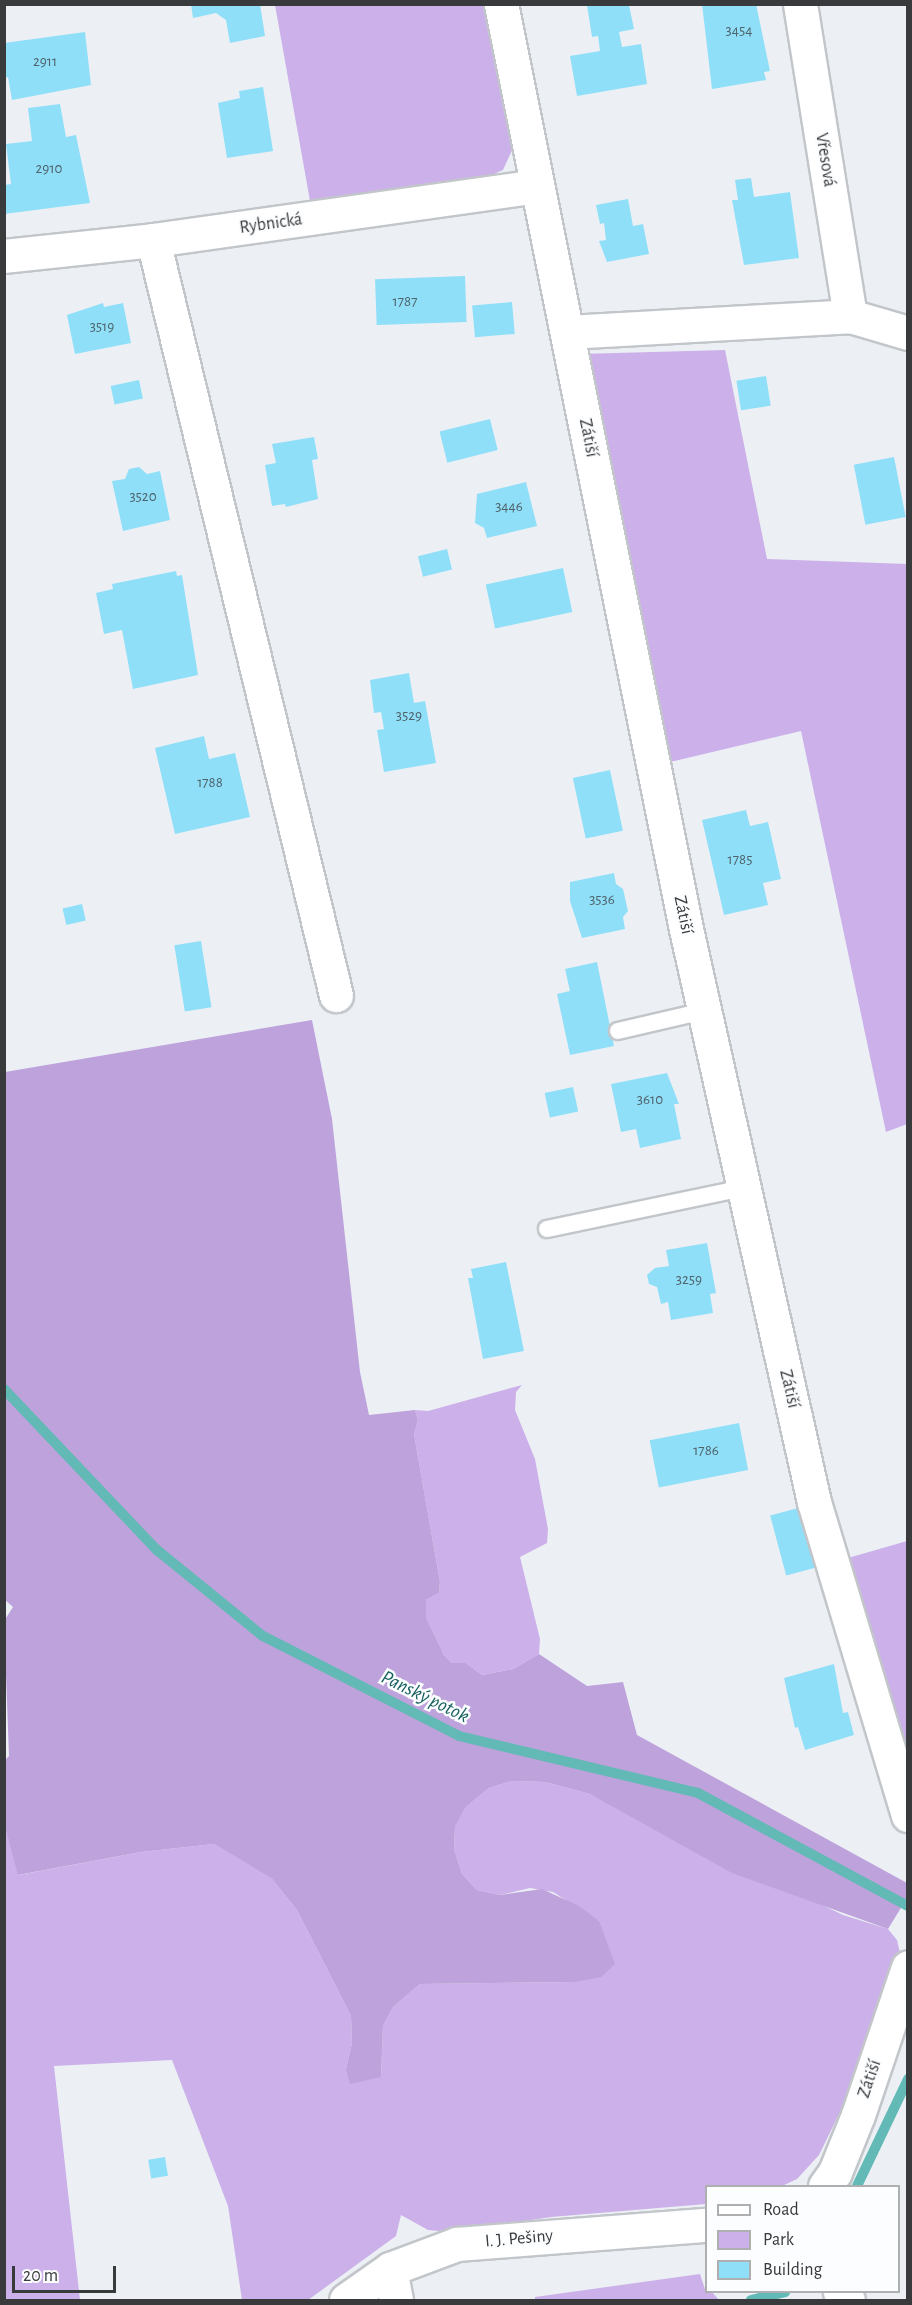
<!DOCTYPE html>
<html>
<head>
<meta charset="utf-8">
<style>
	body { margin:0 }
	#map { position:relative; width:912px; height:2305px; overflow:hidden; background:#ecf0f5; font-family:"Alegreya Sans",sans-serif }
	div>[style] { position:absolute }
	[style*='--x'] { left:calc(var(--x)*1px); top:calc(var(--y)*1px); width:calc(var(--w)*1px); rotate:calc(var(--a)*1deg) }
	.green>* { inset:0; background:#cbb0e9 }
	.forest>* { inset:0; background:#bda2db }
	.stream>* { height:10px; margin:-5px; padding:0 5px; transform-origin:5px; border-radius:5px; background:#62b9b6 }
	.building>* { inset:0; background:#90dff8; transform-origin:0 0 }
	.roads { filter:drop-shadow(2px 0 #c2c6ca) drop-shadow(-2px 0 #c2c6ca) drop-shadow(0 2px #c2c6ca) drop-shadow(0 -2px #c2c6ca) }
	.service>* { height:16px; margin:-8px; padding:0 8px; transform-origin:8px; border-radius:8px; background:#fff }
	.minor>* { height:33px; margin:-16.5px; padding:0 16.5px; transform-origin:16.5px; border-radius:16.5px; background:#fff }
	span { translate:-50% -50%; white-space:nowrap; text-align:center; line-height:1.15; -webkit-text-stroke:5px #fcfdff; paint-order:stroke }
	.number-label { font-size:15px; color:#4e636b }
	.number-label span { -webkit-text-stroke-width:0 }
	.street-label { font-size:18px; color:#383a3c }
	.water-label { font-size:20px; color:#16605e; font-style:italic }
	.frame { position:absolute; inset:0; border:6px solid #383a3c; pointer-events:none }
	.legend { position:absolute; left:705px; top:2185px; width:195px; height:108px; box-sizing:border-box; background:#fcfdff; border:2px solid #aeafb1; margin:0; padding:8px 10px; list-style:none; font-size:18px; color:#383a3c }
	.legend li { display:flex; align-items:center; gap:12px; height:30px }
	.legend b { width:30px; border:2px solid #aeafb1 }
	.scale { position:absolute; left:12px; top:2266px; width:104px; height:27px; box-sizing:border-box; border:3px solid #383a3c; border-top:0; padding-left:8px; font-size:18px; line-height:21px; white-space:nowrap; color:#383a3c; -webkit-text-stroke:4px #fcfdff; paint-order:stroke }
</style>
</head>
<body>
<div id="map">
	<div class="green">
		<div style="clip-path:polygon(275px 5px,489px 5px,514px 146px,503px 170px,466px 186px,312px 212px)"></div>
		<div style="clip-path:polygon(725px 350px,767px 559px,907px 564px,907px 1124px,886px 1132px,801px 731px,666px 763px,580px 354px)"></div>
		<div style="clip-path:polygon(522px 1385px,516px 1392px,515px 1410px,535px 1459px,548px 1529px,547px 1543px,520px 1557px,540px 1639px,539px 1654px,513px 1669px,482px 1675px,466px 1663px,452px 1663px,444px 1655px,426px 1617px,426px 1600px,439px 1593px,440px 1582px,414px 1434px,418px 1421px,415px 1410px,428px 1411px)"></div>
		<div style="clip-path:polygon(907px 1541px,907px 1761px,848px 1558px)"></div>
		<div style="clip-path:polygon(512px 1781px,545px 1782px,590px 1794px,843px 1915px,888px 1929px,897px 1940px,901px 1957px,866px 2059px,819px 2155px,797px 2179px,782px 2186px,706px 2186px,706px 2204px,551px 2217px,450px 2232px,428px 2230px,401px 2215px,396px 2236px,308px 2300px,242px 2300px,228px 2206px,172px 2060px,54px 2066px,80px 2300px,5px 2300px,4px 1823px,19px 1875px,141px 1852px,214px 1844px,272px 1879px,297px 1910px,351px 2016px,352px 2043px,346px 2069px,381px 2077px,383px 2026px,393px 2007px,420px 1984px,575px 1982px,599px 1921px,553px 1892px,530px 1888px,500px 1895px,477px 1890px,462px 1874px,454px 1849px,455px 1827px,466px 1807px,489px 1788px)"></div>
		<div style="clip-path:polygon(700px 2274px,706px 2292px,712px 2292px,719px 2300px,535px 2300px,535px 2297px)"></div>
	</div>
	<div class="forest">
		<div style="clip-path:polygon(312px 1020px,332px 1119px,360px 1372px,369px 1415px,415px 1410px,418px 1421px,414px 1434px,440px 1582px,439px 1593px,426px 1600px,426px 1617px,444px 1655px,452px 1663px,466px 1663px,482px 1675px,513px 1669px,539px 1654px,587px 1686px,623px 1682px,637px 1735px,907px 1883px,907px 1898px,888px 1929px,732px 1873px,590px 1794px,545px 1782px,512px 1781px,489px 1788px,466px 1807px,455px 1827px,454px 1849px,462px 1874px,477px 1890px,500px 1895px,542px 1889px,579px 1906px,599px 1921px,615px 1964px,601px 1977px,575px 1982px,420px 1984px,393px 2007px,383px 2026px,381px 2077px,350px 2084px,346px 2069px,352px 2043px,351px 2016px,297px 1910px,272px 1879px,214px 1844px,141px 1852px,18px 1875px,4px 1823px,5px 1760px,9px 1756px,4px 1621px,13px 1607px,4px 1599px,5px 1072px)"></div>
	</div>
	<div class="stream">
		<div style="--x:4;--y:1389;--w:222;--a:46.5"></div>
		<div style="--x:157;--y:1550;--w:136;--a:39.1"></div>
		<div style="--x:263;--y:1636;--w:220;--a:27"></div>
		<div style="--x:459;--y:1736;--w:246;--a:13.4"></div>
		<div style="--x:698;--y:1793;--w:238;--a:28.3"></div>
		<div style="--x:857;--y:2186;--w:119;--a:-64.5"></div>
		<div style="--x:751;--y:2300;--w:35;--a:-13"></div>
	</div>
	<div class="building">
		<div style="clip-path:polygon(191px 4px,260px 4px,265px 36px,230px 43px,226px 20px,216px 13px,193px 18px)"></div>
		<div style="clip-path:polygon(702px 4px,756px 4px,770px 71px,764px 72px,766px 80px,712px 89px)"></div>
		<div style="clip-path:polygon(587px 5px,629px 5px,634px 29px,619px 32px,622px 47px,641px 44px,647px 84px,577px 96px,570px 56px,600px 51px,598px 36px,592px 37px)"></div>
		<div style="clip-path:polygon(85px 32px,91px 85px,12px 100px,8px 77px,4px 78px,4px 43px)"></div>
		<div style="clip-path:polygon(263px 87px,273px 151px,227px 158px,218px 103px,240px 98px,239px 91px)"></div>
		<div style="clip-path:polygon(60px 104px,66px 137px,76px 135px,90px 203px,4px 214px,4px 185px,11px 184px,6px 144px,32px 141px,28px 108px)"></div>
		<div style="clip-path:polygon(751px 178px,754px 197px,790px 192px,799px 258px,744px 265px,732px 200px,738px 200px,735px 180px)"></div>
		<div style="clip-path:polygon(628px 199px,633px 226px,643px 224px,649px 254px,607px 262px,599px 241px,606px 240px,604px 223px,600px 224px,596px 205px)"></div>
		<div style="left:465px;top:276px;width:46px;height:90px;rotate:88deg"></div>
		<div style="left:512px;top:302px;width:32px;height:40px;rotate:85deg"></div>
		<div style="clip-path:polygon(103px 303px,104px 307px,123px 303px,131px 343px,75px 354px,67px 315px)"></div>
		<div style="left:766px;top:376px;width:30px;height:30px;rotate:81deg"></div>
		<div style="left:139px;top:380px;width:19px;height:29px;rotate:78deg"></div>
		<div style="left:490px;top:419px;width:32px;height:52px;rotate:76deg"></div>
		<div style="clip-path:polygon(314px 437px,318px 459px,312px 460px,318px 499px,286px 507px,285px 504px,272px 506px,265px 465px,276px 463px,272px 444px)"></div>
		<div style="left:894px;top:457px;width:61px;height:41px;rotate:79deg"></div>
		<div style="clip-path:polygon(139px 467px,147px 474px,160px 471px,170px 520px,123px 531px,112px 481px,125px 479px,129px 469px)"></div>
		<div style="clip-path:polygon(526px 482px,537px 526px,487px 538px,484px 528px,475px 523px,477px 494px)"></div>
		<div style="left:447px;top:549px;width:21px;height:30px;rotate:76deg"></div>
		<div style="left:563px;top:568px;width:45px;height:79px;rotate:78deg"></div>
		<div style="clip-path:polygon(176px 571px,177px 576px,182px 575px,198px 675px,133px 689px,122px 630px,104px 634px,96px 593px,113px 589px,112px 584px)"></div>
		<div style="clip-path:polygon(409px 673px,414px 703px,425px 701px,436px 763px,384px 772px,377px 730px,384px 729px,381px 712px,374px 713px,370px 680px)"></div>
		<div style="clip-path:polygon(204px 736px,209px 759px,235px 753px,250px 817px,175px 834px,155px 748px)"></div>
		<div style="left:610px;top:770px;width:62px;height:38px;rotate:78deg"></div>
		<div style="clip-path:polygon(746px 810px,750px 826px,768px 822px,781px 879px,763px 883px,768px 905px,724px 915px,702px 820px)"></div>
		<div style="clip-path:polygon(614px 873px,616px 884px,623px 889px,628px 911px,623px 917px,625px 929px,582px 938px,570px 901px,570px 882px)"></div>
		<div style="left:82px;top:904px;width:17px;height:20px;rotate:77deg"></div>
		<div style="left:201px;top:941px;width:67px;height:27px;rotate:81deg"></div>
		<div style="clip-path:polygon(597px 962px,614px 1046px,570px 1055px,557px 994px,570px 991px,565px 969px)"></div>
		<div style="clip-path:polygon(667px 1073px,679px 1104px,674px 1104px,681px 1139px,640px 1148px,636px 1129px,621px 1132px,611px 1084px)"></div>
		<div style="left:573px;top:1087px;width:25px;height:29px;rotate:78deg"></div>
		<div style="clip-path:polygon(707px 1243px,716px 1293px,710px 1294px,713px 1313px,671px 1320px,668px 1302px,661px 1304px,657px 1287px,649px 1284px,647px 1275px,655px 1268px,669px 1266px,666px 1250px)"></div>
		<div style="clip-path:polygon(506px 1262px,524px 1351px,483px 1359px,468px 1278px,473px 1278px,471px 1269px)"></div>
		<div style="left:739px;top:1423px;width:48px;height:91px;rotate:79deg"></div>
		<div style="left:802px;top:1507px;width:62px;height:33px;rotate:75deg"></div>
		<div style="clip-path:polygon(834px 1664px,843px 1713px,848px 1712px,854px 1735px,805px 1750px,798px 1727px,795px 1728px,784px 1678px)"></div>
		<div style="left:165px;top:2157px;width:19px;height:17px;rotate:81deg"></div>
	</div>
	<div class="roads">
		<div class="service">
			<div style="--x:618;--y:1031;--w:88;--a:-13.1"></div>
			<div style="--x:547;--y:1229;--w:201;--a:-11.8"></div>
		</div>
		<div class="minor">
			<div style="--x:501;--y:4;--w:943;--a:78.69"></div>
			<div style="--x:686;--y:929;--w:587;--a:77.41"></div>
			<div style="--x:814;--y:1502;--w:327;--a:73.3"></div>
			<div style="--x:800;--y:4;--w:316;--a:80.9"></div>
			<div style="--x:153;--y:240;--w:777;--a:76.38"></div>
			<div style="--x:4;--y:256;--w:150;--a:-6.1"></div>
			<div style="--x:153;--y:240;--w:387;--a:-8"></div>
			<div style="--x:567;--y:332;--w:283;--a:-3.2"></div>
			<div style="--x:850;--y:316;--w:60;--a:16.3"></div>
			<div style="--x:825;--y:2186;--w:17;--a:-54"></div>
			<div style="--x:835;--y:2172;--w:61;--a:-68"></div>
			<div style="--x:858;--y:2115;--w:156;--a:-71.3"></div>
			<div style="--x:390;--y:2269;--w:32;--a:79"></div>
			<div style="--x:840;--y:2292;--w:11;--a:45"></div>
			<div style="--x:346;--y:2300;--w:54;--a:-35.2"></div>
			<div style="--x:390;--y:2269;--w:72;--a:-20.5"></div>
			<div style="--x:457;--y:2244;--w:250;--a:-4.4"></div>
		</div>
	</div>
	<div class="number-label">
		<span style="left:739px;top:31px">3454</span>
		<span style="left:45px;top:62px">2911</span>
		<span style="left:49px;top:169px">2910</span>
		<span style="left:405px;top:302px">1787</span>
		<span style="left:102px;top:327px">3519</span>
		<span style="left:143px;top:497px">3520</span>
		<span style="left:509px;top:507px">3446</span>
		<span style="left:409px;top:716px">3529</span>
		<span style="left:210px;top:783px">1788</span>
		<span style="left:740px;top:860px">1785</span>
		<span style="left:602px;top:900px">3536</span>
		<span style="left:650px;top:1100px">3610</span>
		<span style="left:689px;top:1280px">3259</span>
		<span style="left:706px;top:1451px">1786</span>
	</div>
	<div class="street-label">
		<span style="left:825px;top:160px;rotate:81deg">Vřesová</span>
		<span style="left:271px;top:224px;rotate:-8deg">Rybnická</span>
		<span style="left:588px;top:438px;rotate:79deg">Zátiší</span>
		<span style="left:683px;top:915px;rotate:78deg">Zátiší</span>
		<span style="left:789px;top:1389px;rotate:77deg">Zátiší</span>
		<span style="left:870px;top:2079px;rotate:-71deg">Zátiší</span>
		<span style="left:519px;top:2239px;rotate:-5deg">I. J. Pešiny</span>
	</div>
	<div class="water-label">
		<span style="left:425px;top:1697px;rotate:26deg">Panský potok</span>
	</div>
	<div class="frame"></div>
	<ul class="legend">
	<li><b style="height:8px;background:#fff"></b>Road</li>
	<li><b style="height:16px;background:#cbb0e9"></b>Park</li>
	<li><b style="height:16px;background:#90dff8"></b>Building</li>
	</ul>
	<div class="scale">20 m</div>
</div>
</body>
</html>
